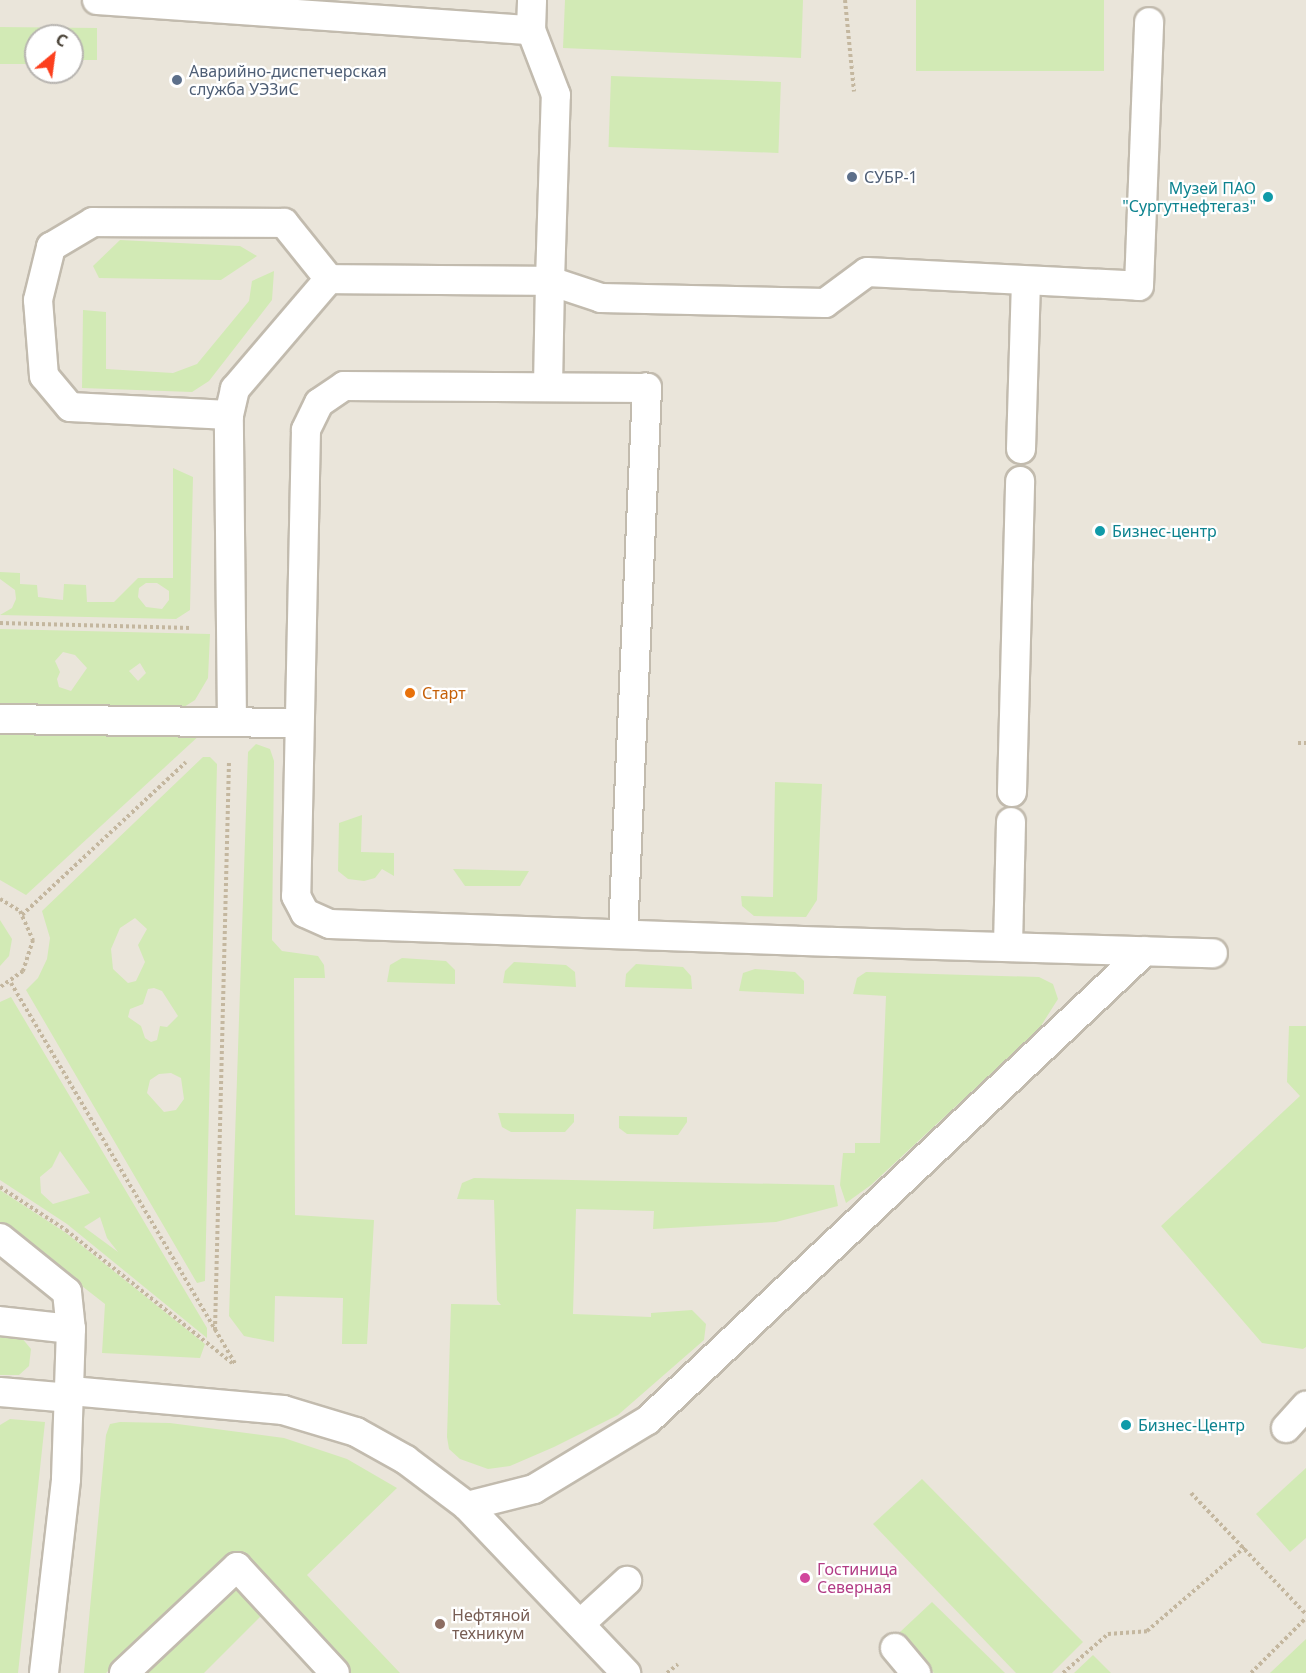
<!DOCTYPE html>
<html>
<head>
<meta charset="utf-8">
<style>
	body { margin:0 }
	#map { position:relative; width:1306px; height:1673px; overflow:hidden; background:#f6f3ec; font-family:"Noto Sans",sans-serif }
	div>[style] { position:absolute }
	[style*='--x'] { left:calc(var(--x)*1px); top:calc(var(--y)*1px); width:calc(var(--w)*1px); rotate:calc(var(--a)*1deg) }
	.residential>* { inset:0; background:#eae5da }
	.green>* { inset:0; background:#d2eab5; transform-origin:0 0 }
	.path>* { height:4px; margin-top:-2px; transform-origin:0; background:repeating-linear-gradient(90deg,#c4b79f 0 3px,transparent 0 6px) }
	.roads { filter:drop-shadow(2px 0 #c2bbae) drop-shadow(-2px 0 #c2bbae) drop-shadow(0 2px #c2bbae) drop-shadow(0 -2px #c2bbae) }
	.lane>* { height:28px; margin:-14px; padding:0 14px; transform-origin:14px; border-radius:14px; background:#fff }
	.dots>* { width:16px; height:16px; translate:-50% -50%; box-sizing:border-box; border:3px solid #fff; border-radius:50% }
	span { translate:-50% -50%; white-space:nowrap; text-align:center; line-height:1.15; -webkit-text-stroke:4.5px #fff; paint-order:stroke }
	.service-label { font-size:16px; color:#4e5e75 }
	.left { translate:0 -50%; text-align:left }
	.culture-label { font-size:16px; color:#0d838f }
	.right { translate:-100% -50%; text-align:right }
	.food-label { font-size:16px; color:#c56008 }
	.hotel-label { font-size:16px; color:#b23c85 }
	.education-label { font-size:16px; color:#785e54 }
	.north { position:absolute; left:24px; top:24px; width:60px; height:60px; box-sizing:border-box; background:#fff; border:2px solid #b7b4b0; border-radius:50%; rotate:29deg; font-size:16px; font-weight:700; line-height:24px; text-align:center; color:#4b4439 }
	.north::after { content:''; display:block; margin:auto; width:21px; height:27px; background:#fc3f1d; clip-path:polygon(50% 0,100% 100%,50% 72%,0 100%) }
</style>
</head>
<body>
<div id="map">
	<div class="residential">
		<div style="clip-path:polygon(evenodd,0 0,1306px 0,1306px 1673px,0 1673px,0 0,36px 36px,72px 36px,72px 72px,36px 72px,36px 36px)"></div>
	</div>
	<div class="green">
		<div style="clip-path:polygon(565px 0,803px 0,801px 58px,563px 48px)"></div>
		<div style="left:916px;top:0;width:188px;height:71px"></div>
		<div style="clip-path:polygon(0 27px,97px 28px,97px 60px,77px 60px,72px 36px,36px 36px,36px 64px,0 64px)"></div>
		<div style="left:611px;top:76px;width:170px;height:71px;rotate:2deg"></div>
		<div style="clip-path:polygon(120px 240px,240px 246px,257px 256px,221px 280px,99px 278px,93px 266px)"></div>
		<div style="clip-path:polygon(274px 271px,272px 300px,209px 381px,192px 392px,82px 388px,83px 310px,106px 312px,106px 369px,173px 373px,197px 364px,249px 301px,252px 281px)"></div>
		<div style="clip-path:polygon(evenodd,173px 468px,193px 477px,190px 610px,176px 619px,0 615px,12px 608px,16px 599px,15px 590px,0 579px,0 572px,20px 573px,20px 584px,37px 585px,38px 597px,63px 600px,64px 584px,86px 585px,87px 602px,114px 602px,138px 578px,173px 578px,173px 468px,146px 583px,157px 583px,169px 591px,169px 600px,162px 609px,146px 607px,138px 597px,139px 588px,146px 583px)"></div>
		<div style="clip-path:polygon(evenodd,0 629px,210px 634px,208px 678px,195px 700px,184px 707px,0 708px,0 629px,63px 652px,75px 655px,87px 668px,71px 691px,59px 687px,57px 679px,60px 672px,55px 661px,63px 652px,0 629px,140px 663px,146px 673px,138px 681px,129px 671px,140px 663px)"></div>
		<div style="clip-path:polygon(0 732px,202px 733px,26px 895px,0 880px)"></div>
		<div style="clip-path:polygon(256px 744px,270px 749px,274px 761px,272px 940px,282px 951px,318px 956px,324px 965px,325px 978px,294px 978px,295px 1215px,374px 1220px,367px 1344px,342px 1344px,343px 1298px,275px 1296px,274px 1342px,244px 1336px,229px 1316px,248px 752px)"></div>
		<div style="clip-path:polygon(evenodd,203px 757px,210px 757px,217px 764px,205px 1281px,197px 1283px,26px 990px,38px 978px,47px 959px,50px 938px,42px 911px,203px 757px,135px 918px,147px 929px,138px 945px,145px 962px,136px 981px,128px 983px,113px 969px,111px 949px,120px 928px,135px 918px,203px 757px,154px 988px,162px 991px,178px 1016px,167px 1027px,160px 1026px,157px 1040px,151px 1042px,145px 1038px,141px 1026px,128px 1017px,130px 1009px,143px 1004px,148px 989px,154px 988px,203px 757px,171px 1073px,181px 1078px,184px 1099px,176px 1110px,164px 1112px,147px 1093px,150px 1080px,159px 1074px,171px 1073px)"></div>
		<div style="clip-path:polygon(775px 782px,822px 784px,817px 900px,806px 917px,754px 916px,742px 906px,741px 896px,773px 897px)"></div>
		<div style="clip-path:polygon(362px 815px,361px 852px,394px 853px,394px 876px,382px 869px,375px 878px,364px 881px,348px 879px,338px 871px,339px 823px)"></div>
		<div style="clip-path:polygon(453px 869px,529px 871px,520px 886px,465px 886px)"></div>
		<div style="clip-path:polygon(0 920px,12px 939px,9px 956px,0 966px)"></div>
		<div style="clip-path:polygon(402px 958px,446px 961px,455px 970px,455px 984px,387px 982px,390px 965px)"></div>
		<div style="clip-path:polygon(514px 962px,566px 965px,575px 972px,576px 987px,503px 983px,505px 971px)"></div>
		<div style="clip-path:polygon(636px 964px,683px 967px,691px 976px,692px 989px,625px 987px,626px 974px)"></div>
		<div style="clip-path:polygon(755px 969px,795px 972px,804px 981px,804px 994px,739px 991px,743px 973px)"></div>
		<div style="clip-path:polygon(866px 972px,1039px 977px,1053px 984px,1058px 999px,1039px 1029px,871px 1185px,846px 1203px,840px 1185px,843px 1153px,855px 1153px,855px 1143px,880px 1143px,886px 996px,853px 994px,857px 978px)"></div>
		<div style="clip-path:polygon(evenodd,11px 997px,207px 1328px,207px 1338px,67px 1224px,0 1180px,0 1002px,11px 997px,60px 1151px,90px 1193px,53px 1204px,41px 1193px,40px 1177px,52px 1167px,60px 1151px,11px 997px,100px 1217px,107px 1238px,118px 1252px,84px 1227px,100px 1217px)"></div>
		<div style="clip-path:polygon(1289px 1026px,1306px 1026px,1306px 1347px,1303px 1349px,1262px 1343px,1161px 1226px,1300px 1096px,1287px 1082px)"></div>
		<div style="clip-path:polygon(498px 1113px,574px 1114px,574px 1122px,565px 1132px,511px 1132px,502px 1127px)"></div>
		<div style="clip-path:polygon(619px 1116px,687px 1117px,687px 1122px,678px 1135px,627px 1134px,619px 1128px)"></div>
		<div style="clip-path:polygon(474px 1178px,834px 1185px,838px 1206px,776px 1222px,653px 1229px,654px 1211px,576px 1209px,573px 1314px,651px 1317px,651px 1313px,692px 1310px,706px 1324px,704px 1340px,618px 1415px,554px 1447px,510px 1466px,488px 1469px,460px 1459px,449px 1449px,447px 1437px,451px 1304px,501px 1305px,497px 1300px,494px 1200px,457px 1199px,462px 1183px)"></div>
		<div style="clip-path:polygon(0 1190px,66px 1233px,205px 1344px,200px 1358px,102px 1353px,105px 1304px,0 1222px)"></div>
		<div style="clip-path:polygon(0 1333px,21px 1337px,31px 1349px,29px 1366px,19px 1375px,0 1375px)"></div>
		<div style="clip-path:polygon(10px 1419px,45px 1422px,18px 1673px,0 1673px,0 1425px)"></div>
		<div style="clip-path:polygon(120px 1422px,170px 1423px,284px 1438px,347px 1459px,397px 1488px,307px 1575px,400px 1673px,351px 1673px,243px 1556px,234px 1554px,106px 1673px,84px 1673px,106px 1435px,110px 1424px)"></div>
		<div style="clip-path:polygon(1306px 1468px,1306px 1538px,1290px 1552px,1256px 1514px)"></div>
		<div style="clip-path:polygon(922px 1479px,1083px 1642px,1052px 1673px,1016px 1673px,873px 1524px)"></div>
		<div style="clip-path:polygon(232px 1582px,263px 1614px,204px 1673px,140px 1673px)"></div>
		<div style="clip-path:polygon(932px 1602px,1005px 1673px,934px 1673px,899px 1633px)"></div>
		<div style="clip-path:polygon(1306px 1639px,1306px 1673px,1270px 1673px)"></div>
		<div style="clip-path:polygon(1093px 1655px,1111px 1673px,1074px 1673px)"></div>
	</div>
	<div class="path">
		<div style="--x:845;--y:0;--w:92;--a:84.4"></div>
		<div style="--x:0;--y:623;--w:191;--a:1.5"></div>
		<div style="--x:1298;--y:743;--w:8;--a:0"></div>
		<div style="--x:0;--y:899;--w:23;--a:31"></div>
		<div style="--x:20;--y:911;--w:32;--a:66"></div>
		<div style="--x:33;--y:940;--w:33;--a:108"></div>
		<div style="--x:23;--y:971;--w:28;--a:145"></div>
		<div style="--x:22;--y:915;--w:224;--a:-43"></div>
		<div style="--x:11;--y:983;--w:443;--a:59.5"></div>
		<div style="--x:0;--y:1187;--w:79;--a:33.1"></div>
		<div style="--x:66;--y:1230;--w:214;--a:38.7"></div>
		<div style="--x:215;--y:1330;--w:569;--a:-88.59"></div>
		<div style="--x:1191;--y:1493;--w:167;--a:46.5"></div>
		<div style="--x:667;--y:1673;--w:14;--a:-39"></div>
		<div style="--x:1063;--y:1673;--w:60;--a:-40.9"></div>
		<div style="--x:1108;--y:1634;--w:39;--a:-4"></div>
		<div style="--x:1147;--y:1631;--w:129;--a:-40.6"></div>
		<div style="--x:1251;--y:1673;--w:78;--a:-45"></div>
	</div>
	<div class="roads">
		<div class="lane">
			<div style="--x:97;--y:0;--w:435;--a:4"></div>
			<div style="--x:548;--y:386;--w:105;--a:-88.9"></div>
			<div style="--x:550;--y:281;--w:54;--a:18.4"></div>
			<div style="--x:601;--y:298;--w:224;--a:1.3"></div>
			<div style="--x:825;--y:303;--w:52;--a:-36.4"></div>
			<div style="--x:867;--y:272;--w:272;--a:2.9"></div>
			<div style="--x:1139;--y:286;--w:264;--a:-87.8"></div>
			<div style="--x:229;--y:415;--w:159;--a:-177.1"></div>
			<div style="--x:70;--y:407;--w:40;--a:-130"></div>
			<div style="--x:44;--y:376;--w:76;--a:-94.5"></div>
			<div style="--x:38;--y:300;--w:55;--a:-76.2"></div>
			<div style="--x:51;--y:247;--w:49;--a:-30.8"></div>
			<div style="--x:93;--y:222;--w:191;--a:0.3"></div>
			<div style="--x:284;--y:223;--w:72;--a:51.2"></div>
			<div style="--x:1021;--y:449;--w:168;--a:-88.3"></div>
			<div style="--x:0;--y:719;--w:297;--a:0.8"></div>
			<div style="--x:232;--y:722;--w:307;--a:-90.6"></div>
			<div style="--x:229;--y:415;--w:27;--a:-77"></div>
			<div style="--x:235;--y:389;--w:145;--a:-49.5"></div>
			<div style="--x:329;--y:279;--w:221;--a:0.5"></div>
			<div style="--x:550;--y:281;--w:186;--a:-88.2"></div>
			<div style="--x:556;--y:95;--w:70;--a:-111"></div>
			<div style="--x:531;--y:30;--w:30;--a:-88"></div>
			<div style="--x:1012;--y:792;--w:311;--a:-88.5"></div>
			<div style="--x:623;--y:934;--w:547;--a:-87.48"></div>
			<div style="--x:647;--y:388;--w:303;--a:-179.6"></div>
			<div style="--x:344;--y:386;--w:30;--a:146"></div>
			<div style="--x:319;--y:403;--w:30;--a:116"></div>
			<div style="--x:306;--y:430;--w:466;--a:91.2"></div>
			<div style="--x:296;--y:896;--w:19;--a:62"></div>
			<div style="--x:305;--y:913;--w:27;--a:24"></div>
			<div style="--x:330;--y:924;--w:504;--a:2.05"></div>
			<div style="--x:834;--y:942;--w:379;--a:1.7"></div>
			<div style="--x:1008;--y:945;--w:123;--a:-88.6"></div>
			<div style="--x:0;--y:1238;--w:86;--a:38.9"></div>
			<div style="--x:67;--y:1292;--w:37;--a:84"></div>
			<div style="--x:71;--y:1329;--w:71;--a:-173.6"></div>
			<div style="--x:71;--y:1391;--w:213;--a:5.1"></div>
			<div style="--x:283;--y:1410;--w:76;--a:16.8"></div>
			<div style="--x:356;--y:1432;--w:57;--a:29.2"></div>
			<div style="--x:406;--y:1460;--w:76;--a:37"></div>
			<div style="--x:467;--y:1506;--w:231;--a:46.4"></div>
			<div style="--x:0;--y:1392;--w:71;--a:4.8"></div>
			<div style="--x:1286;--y:1428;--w:30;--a:-48"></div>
			<div style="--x:467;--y:1506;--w:69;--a:-14.2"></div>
			<div style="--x:534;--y:1489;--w:133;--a:-31.2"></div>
			<div style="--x:648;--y:1420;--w:683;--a:-43.34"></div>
			<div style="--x:580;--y:1624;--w:64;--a:-42.5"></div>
			<div style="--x:895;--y:1648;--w:33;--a:50"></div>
			<div style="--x:44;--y:1673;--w:195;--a:-83.5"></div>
			<div style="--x:66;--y:1479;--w:150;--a:-88.1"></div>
			<div style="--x:124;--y:1673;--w:155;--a:-43.2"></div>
			<div style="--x:237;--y:1567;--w:144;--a:47.2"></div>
		</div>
	</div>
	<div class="dots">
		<div style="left:177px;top:80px;background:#5c6f8a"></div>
		<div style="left:852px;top:177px;background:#5c6f8a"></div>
		<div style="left:1268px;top:197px;background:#0f9aa8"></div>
		<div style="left:1100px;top:531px;background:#0f9aa8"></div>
		<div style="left:410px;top:693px;background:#e8710a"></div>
		<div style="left:1126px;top:1425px;background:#0f9aa8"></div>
		<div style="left:805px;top:1578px;background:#d1479c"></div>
		<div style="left:440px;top:1624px;background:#8d6e63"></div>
	</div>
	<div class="service-label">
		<span class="left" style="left:189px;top:80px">Аварийно-диспетчерская<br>служба УЭЗиС</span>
		<span class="left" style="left:864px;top:177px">СУБР-1</span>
	</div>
	<div class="culture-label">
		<span class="right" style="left:1256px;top:197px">Музей ПАО<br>"Сургутнефтегаз"</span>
		<span class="left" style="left:1112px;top:531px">Бизнес-центр</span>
		<span class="left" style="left:1138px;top:1425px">Бизнес-Центр</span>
	</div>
	<div class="food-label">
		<span class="left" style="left:422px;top:693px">Старт</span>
	</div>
	<div class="hotel-label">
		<span class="left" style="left:817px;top:1578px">Гостиница<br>Северная</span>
	</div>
	<div class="education-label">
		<span class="left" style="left:452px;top:1624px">Нефтяной<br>техникум</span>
	</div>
	<div class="north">С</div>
</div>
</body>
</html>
